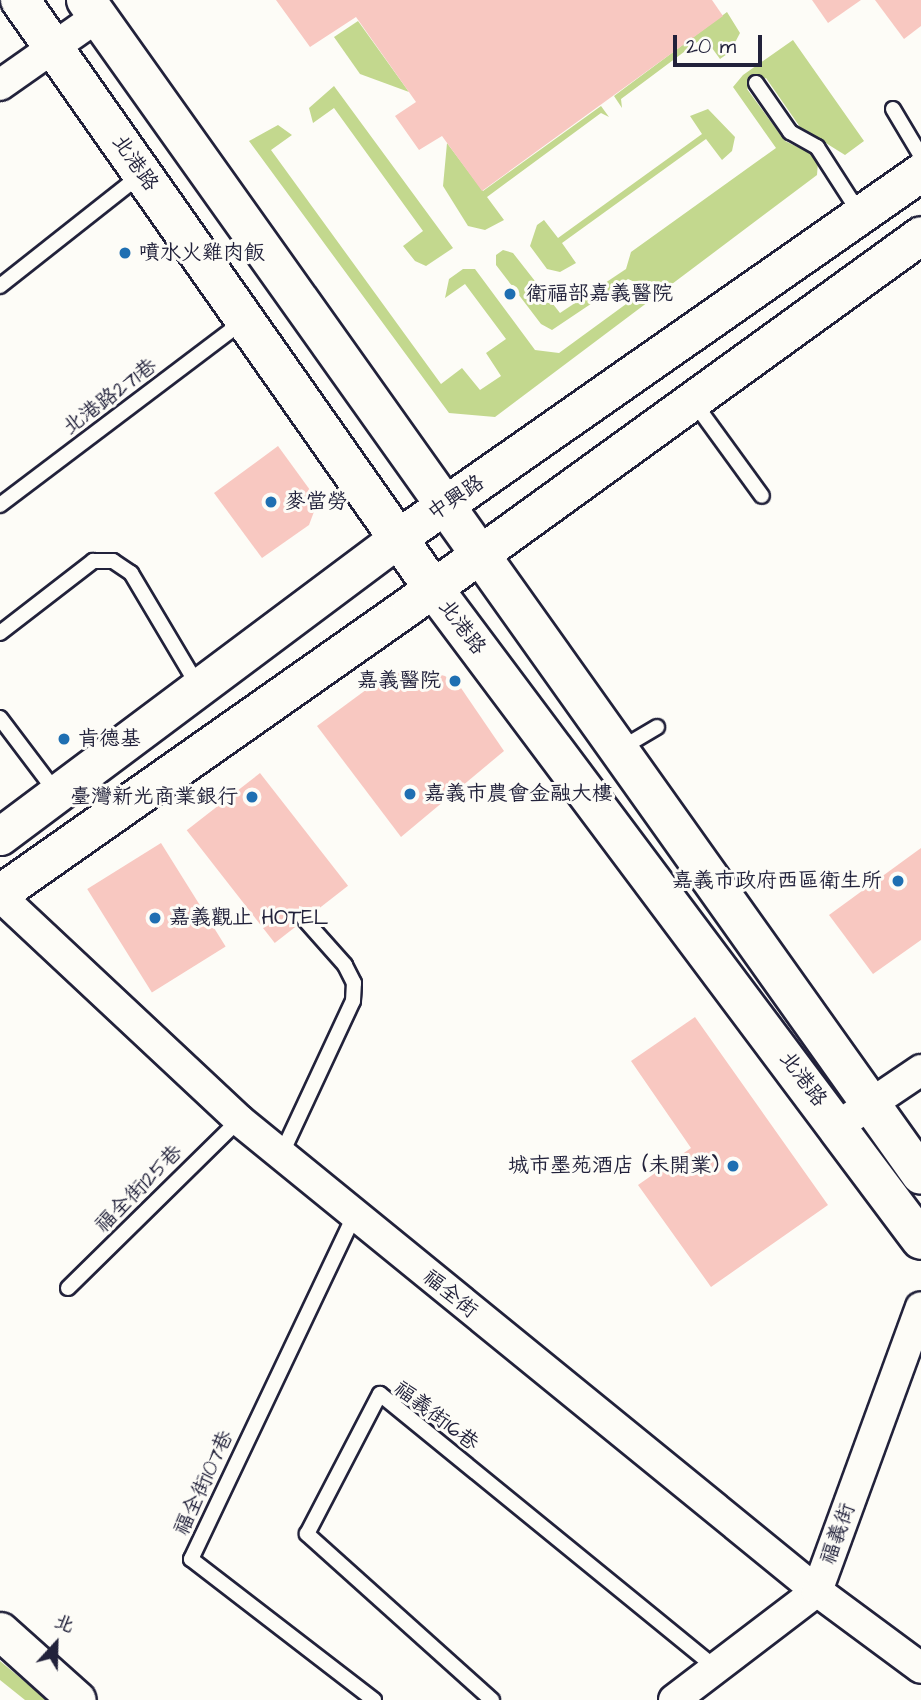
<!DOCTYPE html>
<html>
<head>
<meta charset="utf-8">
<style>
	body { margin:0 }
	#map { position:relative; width:921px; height:1700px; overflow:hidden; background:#fdfcf7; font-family:"Architects Daughter","LXGW WenKai TC",sans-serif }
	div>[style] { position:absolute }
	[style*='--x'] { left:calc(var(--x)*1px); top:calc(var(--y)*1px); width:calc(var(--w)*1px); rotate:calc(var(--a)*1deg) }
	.green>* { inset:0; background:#c3d88e }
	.building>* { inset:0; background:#f8c8c1; transform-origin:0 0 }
	.roads { filter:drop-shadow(2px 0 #22223b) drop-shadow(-2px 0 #22223b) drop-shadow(0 2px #22223b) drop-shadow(0 -2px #22223b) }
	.service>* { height:14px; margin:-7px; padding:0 7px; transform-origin:7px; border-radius:7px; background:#fdfcf7 }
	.minor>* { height:30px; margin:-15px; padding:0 15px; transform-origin:15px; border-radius:15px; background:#fdfcf7 }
	.tertiary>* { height:37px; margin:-18.5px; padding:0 18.5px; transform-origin:18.5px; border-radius:18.5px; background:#fdfcf7 }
	.secondary>* { height:38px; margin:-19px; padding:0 19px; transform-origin:19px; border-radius:19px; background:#fdfcf7 }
	.dots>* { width:19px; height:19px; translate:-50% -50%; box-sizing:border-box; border:4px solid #fdfcf7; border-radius:50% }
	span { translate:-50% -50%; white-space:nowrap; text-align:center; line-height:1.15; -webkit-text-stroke:6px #fdfcf7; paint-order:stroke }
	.street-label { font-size:21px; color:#22223b }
	.poi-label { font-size:21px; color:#22223b }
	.left { translate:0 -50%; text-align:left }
	.right { translate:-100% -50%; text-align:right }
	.north { position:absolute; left:21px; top:1609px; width:70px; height:70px; -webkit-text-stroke:5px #fdfcf7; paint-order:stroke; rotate:22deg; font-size:19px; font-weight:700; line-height:28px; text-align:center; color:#22223b }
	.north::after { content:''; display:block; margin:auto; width:24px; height:32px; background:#22223b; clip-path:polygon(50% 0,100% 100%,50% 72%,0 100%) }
	.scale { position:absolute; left:673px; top:35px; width:89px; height:32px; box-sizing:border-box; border:4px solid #22223b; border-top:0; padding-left:9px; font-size:21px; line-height:24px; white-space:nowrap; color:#22223b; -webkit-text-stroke:5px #fdfcf7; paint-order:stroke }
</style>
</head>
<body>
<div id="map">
	<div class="green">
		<div style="clip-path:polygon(727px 12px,740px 33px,730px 52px,720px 59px,704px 37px,621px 99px,622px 108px,614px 96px)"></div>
		<div style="clip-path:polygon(358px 21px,409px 92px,360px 74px,334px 37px)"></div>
		<div style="clip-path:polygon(793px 40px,864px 141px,845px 155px,800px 127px,766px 78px,747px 89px,785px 141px,812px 154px,818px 162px,817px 175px,495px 417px,449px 413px,249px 141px,278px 125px,292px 135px,271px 150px,441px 384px,462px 368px,480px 390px,501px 376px,486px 353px,506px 339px,465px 284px,445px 298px,449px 279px,463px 269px,475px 269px,535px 350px,559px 353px,648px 288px,628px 279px,552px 330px,541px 324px,496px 265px,496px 255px,503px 250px,513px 253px,560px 313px,626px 269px,631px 252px,776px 148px,733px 87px,743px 75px)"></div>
		<div style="clip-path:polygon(334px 86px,453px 248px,426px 266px,415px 261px,403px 246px,423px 231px,334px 108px,313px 123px,309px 108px)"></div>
		<div style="clip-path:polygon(601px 106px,609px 117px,601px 113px,487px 197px,504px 220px,485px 230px,468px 226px,443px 186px,447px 143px,483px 191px)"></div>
		<div style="clip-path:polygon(708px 109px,735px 137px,732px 151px,722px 160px,706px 139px,562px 243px,576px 263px,560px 272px,547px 269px,530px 246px,537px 225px,544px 220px,558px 238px,702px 134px,690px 116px)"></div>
		<div style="clip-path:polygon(0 1661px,47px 1700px,25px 1700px,0 1680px)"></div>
	</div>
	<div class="building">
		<div style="clip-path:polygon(276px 0,712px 0,723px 16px,482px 191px,442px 136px,419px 150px,395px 116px,416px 102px,356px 17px,310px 47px)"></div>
		<div style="clip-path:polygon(812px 0,861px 0,828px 23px)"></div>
		<div style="clip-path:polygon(875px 0,921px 0,921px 26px,904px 39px)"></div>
		<div style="clip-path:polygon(278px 446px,318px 501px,309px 525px,262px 558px,214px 493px)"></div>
		<div style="clip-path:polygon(414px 668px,445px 676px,461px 688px,504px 751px,401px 837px,317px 726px,382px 678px)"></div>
		<div style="left:260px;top:773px;width:143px;height:93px;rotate:52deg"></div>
		<div style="left:161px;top:843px;width:122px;height:87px;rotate:58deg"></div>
		<div style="clip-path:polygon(921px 848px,921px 940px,873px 974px,829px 915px)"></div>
		<div style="clip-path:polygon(695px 1017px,828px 1205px,711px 1287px,638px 1185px,691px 1148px,631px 1061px)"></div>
	</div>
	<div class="roads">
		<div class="service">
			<div style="--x:756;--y:83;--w:60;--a:55.2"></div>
			<div style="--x:790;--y:132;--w:31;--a:29"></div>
			<div style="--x:817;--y:147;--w:80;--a:57.3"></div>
			<div style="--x:893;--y:109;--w:55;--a:59.2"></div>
			<div style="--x:0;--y:286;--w:181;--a:-38.3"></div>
			<div style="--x:693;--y:401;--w:117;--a:54"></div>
			<div style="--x:0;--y:505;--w:305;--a:-37.1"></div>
			<div style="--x:0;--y:633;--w:118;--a:-37.7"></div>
			<div style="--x:93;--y:561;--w:20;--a:0"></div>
			<div style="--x:113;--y:561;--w:22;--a:34"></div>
			<div style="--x:131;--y:573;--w:131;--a:59.3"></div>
			<div style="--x:0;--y:718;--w:93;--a:52.9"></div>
			<div style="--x:620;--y:749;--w:43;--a:-30.7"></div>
			<div style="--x:282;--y:1153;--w:168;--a:-65"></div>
			<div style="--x:353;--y:1001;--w:18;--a:-87"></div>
			<div style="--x:354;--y:983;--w:20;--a:-117"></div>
			<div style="--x:345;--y:965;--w:62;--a:-131.7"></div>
			<div style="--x:354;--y:1216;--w:380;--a:115.4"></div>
			<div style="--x:191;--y:1559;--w:231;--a:37.6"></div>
			<div style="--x:68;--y:1288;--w:240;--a:-44.5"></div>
			<div style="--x:492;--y:1700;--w:249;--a:-138.1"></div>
			<div style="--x:307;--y:1534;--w:158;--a:-62.5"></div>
			<div style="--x:380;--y:1394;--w:434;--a:39.2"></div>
		</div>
		<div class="minor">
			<div style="--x:0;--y:85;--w:120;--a:-35.1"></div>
			<div style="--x:0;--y:896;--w:328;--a:43.1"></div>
			<div style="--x:239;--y:1120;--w:746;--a:39.18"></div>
			<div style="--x:817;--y:1591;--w:129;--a:36.5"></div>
			<div style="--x:838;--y:1126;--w:100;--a:-34"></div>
			<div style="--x:674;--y:1700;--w:180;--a:-37.3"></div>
			<div style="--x:817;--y:1591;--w:302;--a:-69.9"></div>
		</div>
		<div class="tertiary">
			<div style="--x:0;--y:836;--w:499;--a:-36.8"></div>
			<div style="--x:399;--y:537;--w:637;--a:-34.96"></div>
			<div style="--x:0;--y:893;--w:502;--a:-35.11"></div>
			<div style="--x:411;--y:604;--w:629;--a:-35.89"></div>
			<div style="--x:0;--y:1631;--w:103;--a:41.9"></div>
		</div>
		<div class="secondary">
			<div style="--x:20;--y:0;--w:719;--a:54.92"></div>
			<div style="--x:433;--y:588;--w:814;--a:53.19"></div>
			<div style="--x:86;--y:0;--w:1441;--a:54.6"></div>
		</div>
	</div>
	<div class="dots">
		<div style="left:125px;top:253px;background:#1f6fb2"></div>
		<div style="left:510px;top:294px;background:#1f6fb2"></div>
		<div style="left:271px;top:502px;background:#1f6fb2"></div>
		<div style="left:455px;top:681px;background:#1f6fb2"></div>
		<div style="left:64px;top:739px;background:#1f6fb2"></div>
		<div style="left:410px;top:794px;background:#1f6fb2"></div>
		<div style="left:252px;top:797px;background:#1f6fb2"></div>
		<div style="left:898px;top:881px;background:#1f6fb2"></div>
		<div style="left:155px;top:918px;background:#1f6fb2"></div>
		<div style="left:733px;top:1166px;background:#1f6fb2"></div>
	</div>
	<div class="street-label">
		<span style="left:135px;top:163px;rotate:55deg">北港路</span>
		<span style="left:110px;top:397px;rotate:-37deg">北港路271巷</span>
		<span style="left:456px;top:498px;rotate:-34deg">中興路</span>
		<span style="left:462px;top:627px;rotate:53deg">北港路</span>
		<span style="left:803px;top:1079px;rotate:53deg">北港路</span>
		<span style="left:139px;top:1189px;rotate:-45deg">福全街125巷</span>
		<span style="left:450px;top:1294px;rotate:39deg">福全街</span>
		<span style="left:436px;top:1416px;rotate:37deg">福義街16巷</span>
		<span style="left:204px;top:1483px;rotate:-65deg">福全街107巷</span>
		<span style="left:838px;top:1534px;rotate:-70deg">福義街</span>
	</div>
	<div class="poi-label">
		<span class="left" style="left:139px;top:253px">噴水火雞肉飯</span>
		<span class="left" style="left:526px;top:294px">衛福部嘉義醫院</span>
		<span class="left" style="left:285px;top:502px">麥當勞</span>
		<span class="right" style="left:441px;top:681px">嘉義醫院</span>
		<span class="left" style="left:78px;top:739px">肯德基</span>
		<span class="left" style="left:424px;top:794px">嘉義市農會金融大樓</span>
		<span class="right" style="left:238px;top:797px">臺灣新光商業銀行</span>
		<span class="right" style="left:882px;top:881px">嘉義市政府西區衛生所</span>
		<span class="left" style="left:169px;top:918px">嘉義觀止 HOTEL</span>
		<span class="right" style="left:719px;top:1166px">城市墨苑酒店 (未開業)</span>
	</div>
	<div class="north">北</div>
	<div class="scale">20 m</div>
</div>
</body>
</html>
